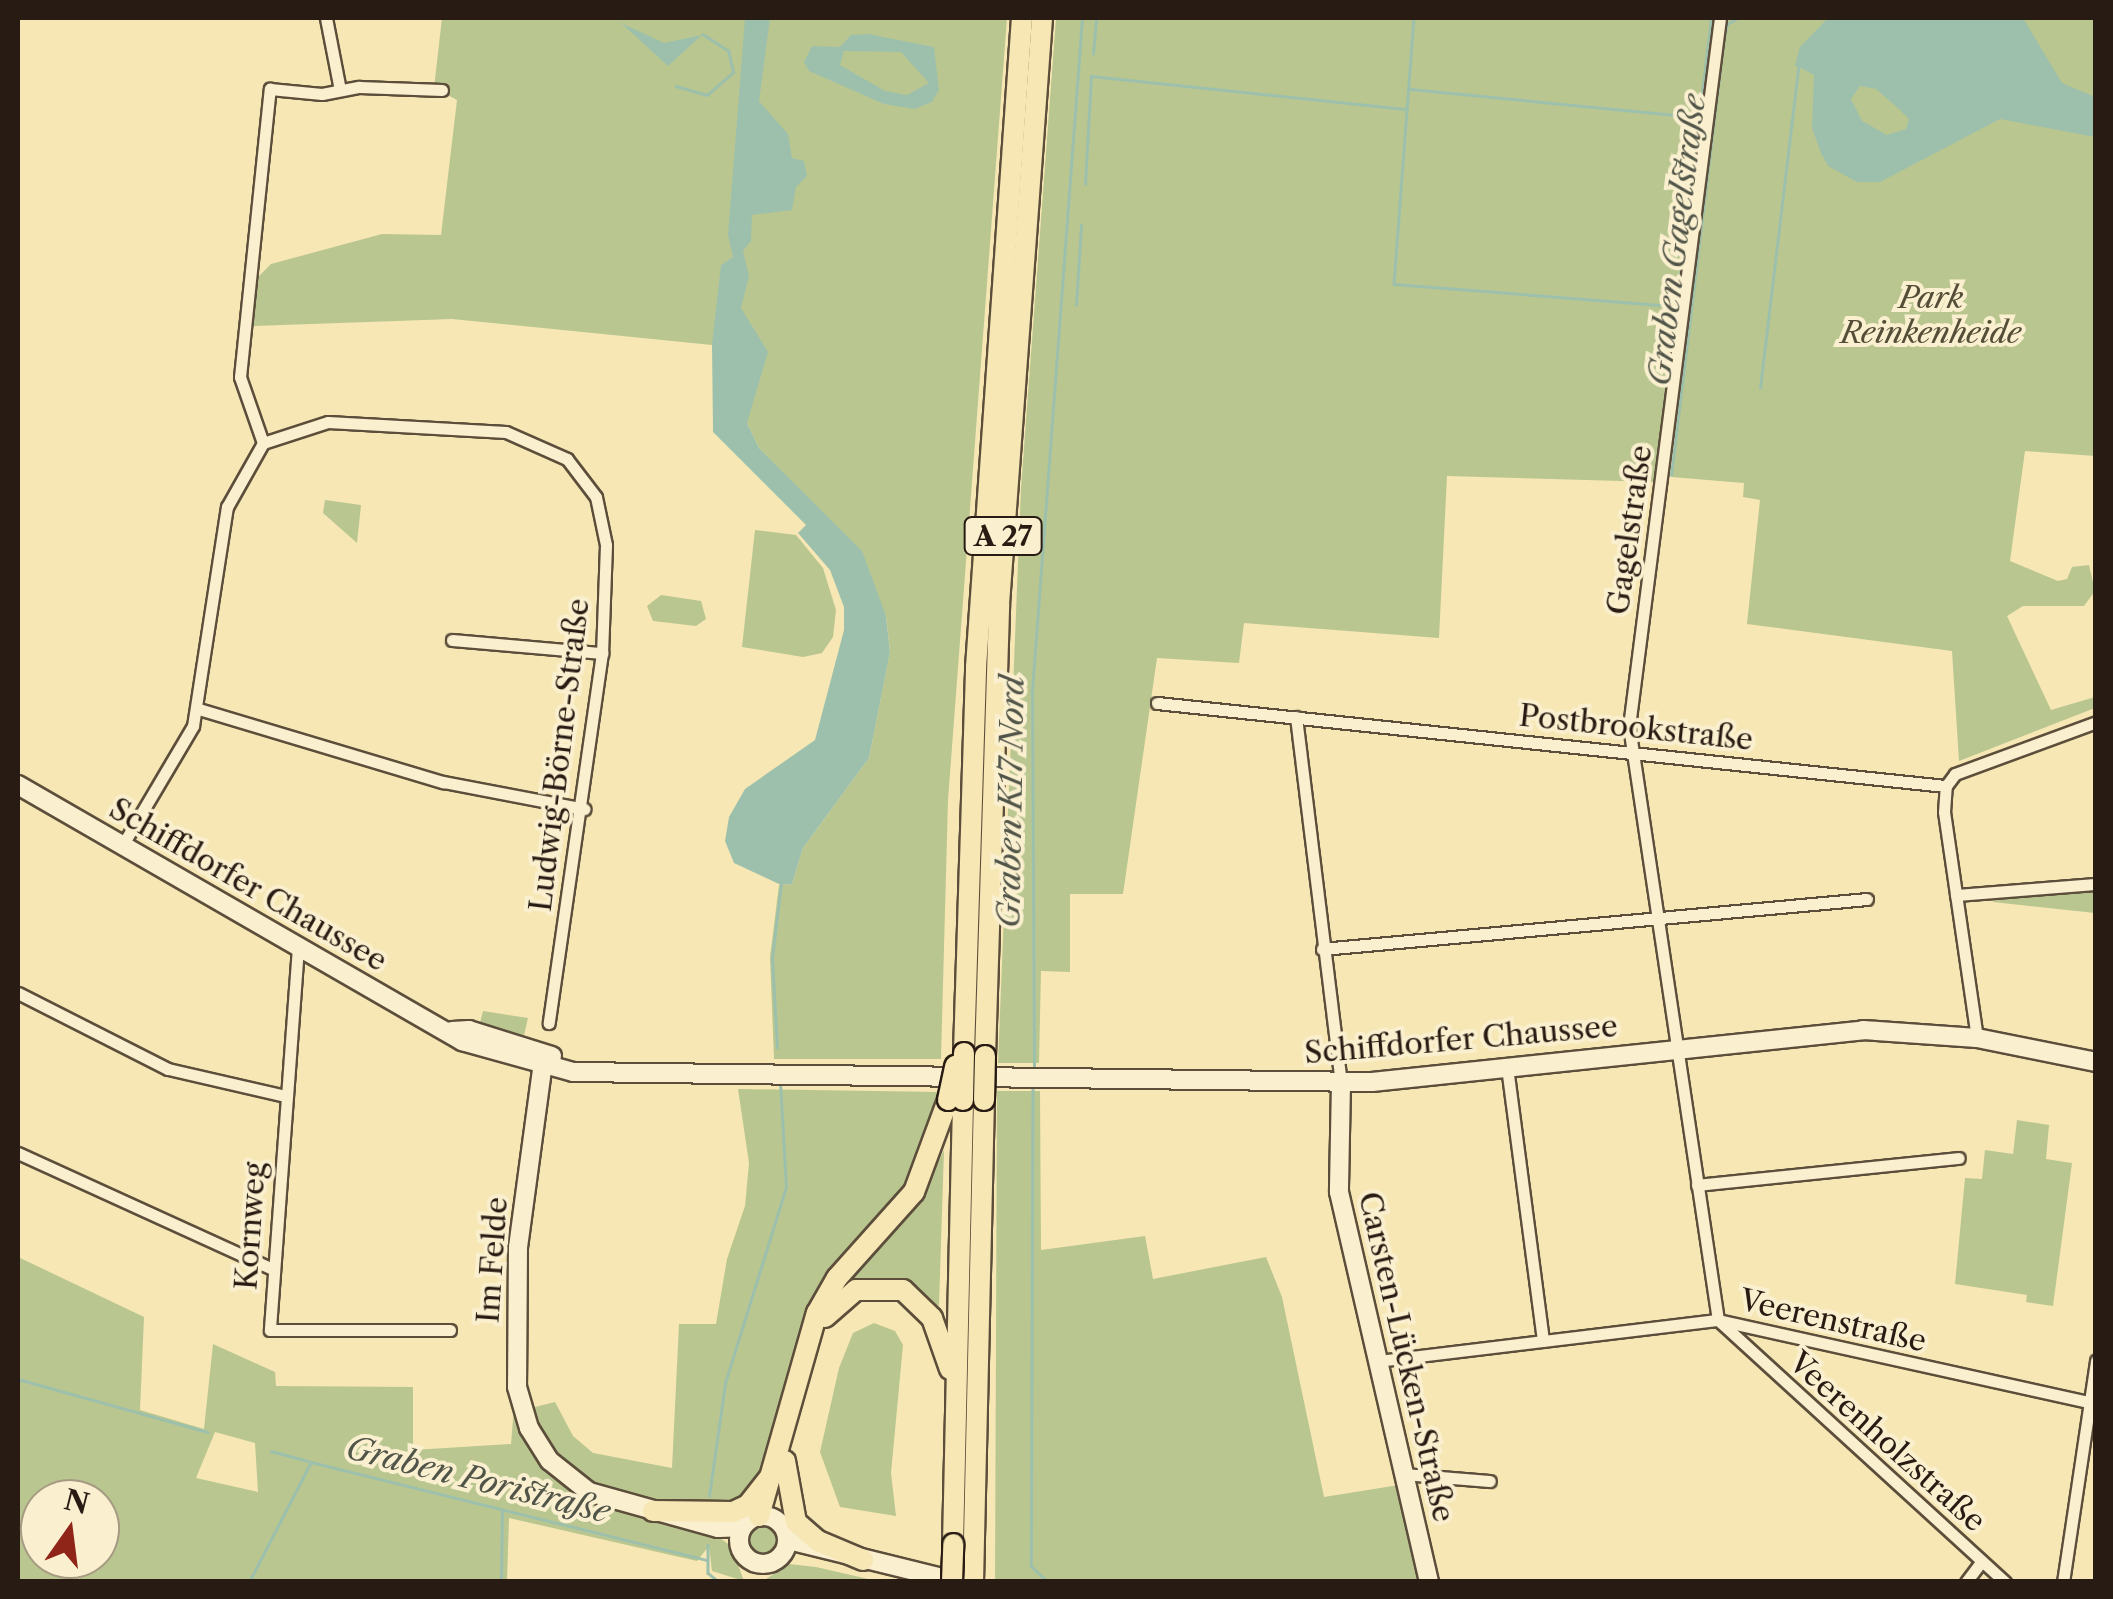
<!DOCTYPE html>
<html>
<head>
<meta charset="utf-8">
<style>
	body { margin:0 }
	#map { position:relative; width:2113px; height:1599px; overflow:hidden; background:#f7e7b4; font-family:"Libre Caslon Text",serif }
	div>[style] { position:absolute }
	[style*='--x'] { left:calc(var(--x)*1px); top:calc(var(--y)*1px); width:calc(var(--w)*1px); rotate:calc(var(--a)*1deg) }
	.green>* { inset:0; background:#b9c690 }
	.round { border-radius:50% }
	.water>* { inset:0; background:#9dc0ac }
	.stream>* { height:2.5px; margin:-1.25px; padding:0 1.25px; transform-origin:1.25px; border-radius:1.25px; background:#9dc0ac }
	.roads { filter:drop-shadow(2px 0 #5c4e3b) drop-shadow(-2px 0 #5c4e3b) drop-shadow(0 2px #5c4e3b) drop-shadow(0 -2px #5c4e3b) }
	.street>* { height:11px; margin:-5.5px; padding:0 5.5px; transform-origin:5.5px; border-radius:5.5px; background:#faefce }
	.secondary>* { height:18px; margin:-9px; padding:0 9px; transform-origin:9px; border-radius:9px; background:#faefce }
	.secondary>.ring { margin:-9px; padding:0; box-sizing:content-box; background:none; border:18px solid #faefce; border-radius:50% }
	.highway>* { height:20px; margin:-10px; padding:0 10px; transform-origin:10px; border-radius:10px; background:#f7e7b4 }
	.bridges { filter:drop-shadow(2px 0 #281b13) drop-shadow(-2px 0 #281b13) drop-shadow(0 2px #281b13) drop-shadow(0 -2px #281b13) }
	.highway-bridge>* { height:20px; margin:-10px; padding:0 10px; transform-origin:10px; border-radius:10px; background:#f7e7b4 }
	span { translate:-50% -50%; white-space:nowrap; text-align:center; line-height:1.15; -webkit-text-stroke:8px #faefce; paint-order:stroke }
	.shield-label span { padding:2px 8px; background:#faefce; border:2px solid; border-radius:8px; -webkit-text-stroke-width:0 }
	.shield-label { font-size:28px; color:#281b13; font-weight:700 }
	.park-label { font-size:30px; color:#544e38; font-style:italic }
	.street-label { font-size:30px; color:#281b13 }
	.water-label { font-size:32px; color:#515549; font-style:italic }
	.frame { position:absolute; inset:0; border:20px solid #281b13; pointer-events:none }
	.north { position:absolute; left:20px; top:1479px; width:100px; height:100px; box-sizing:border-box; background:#faefce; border:2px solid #a69a83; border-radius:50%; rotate:14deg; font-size:28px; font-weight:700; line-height:40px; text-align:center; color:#281b13 }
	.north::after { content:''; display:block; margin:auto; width:35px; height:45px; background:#8f2418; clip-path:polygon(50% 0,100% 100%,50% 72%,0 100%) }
</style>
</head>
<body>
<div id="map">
	<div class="green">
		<div style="clip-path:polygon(442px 18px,1007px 18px,948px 800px,941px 1059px,774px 1059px,770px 957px,779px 885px,792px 884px,803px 848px,869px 758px,890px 651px,886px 616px,826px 517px,759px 448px,747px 423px,716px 399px,712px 345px,452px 319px,252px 326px,259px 276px,271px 264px,382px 234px,441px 235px,457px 100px,434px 88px)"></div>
		<div style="clip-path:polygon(1056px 18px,1716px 18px,1657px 482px,1447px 476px,1439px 638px,1244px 623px,1239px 663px,1157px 658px,1123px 894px,1070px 894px,1070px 972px,1041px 971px,1039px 1063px,998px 1063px,1021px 488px)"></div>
		<div style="clip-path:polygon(1725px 18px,2095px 18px,2095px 456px,2025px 451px,2010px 561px,2058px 581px,2067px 579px,2072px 567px,2089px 565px,2095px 591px,2084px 606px,2023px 606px,2007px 616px,2051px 710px,2095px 697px,2095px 708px,1959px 761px,1952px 651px,1747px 624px,1760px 500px,1743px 497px,1744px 483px,1671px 477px)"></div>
		<div style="clip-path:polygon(325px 500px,361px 505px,357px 543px,323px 513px)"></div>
		<div style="clip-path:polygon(755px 530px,796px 535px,823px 568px,836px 610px,833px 637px,822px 653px,803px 657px,742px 647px)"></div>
		<div style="clip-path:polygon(661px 595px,701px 601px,706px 619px,696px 626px,653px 621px,647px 606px)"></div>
		<div style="clip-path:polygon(2095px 891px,2095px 913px,1993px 902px,1995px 895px)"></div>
		<div style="clip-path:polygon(483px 1011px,528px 1018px,524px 1035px,480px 1023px)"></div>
		<div style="clip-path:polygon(738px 1089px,939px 1092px,915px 1173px,806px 1319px,773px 1447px,752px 1493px,730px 1507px,675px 1506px,585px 1480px,556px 1456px,531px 1408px,555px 1402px,573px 1436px,593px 1453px,672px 1468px,679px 1324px,716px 1324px,727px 1259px,745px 1206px,749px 1163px)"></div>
		<div style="clip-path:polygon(997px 1091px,1040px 1091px,1041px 1250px,1145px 1236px,1153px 1279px,1266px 1257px,1282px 1297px,1324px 1497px,1399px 1485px,1421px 1581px,995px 1582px)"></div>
		<div style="clip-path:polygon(2017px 1120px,2049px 1125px,2046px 1159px,2072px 1163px,2053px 1306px,2026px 1302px,2027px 1295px,1955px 1284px,1965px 1178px,1982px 1179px,1985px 1150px,2013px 1154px)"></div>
		<div style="clip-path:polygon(944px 1150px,939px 1306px,899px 1280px,842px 1286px,923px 1193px)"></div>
		<div style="clip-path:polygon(evenodd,18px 1257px,144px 1317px,140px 1410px,204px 1429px,213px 1344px,275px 1372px,276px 1386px,413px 1387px,413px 1450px,511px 1444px,514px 1407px,531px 1447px,566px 1485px,617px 1511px,720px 1538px,731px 1546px,744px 1581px,712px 1571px,709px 1546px,697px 1561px,509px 1518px,507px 1581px,18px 1581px,18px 1257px,215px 1432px,255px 1443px,258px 1492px,196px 1478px,215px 1432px,18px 1257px,40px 1499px,100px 1499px,100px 1559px,40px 1559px,40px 1499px)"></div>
		<div style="clip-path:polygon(874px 1323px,895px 1331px,903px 1345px,891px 1473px,896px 1516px,840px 1507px,820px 1452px,839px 1368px,853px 1333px)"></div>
		<div class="round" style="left:746px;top:1524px;width:34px;height:34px"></div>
		<div style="clip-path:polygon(789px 1564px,816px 1567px,877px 1581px,763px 1581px)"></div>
	</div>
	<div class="water">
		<div style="clip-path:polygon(745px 18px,770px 18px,759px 101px,788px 134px,792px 158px,804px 161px,807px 176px,796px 187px,792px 210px,752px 215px,751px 241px,743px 251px,749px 276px,741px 308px,768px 352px,747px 423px,759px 448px,862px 551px,886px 616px,890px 652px,869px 758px,803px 848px,792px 884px,781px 885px,734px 863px,725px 841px,729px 817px,745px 789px,815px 740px,844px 630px,844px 607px,830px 570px,798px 533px,806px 525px,713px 432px,712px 344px,721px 265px,733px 257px,728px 235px)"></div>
		<div style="clip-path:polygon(evenodd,1828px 18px,2023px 18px,2062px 83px,2095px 97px,2095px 137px,2000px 119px,1880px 182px,1857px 182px,1828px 166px,1821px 153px,1812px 128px,1814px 75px,1795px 65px,1800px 47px,1828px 18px,1860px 86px,1876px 89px,1899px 109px,1909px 119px,1906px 129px,1887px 135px,1862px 121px,1851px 99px,1860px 86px)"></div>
		<div style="clip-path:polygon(621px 23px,664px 43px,702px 35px,668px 66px)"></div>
		<div style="clip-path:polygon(evenodd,868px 34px,934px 47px,939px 90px,932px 102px,915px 109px,884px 104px,809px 71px,804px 62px,812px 46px,840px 47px,851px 35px,868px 34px,844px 51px,901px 52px,929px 83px,907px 95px,885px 91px,840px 65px,844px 51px)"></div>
	</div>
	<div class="stream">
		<div style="--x:1414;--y:18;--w:267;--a:94.3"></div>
		<div style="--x:1394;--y:284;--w:282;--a:4.5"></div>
		<div style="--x:1093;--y:54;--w:36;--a:-85"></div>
		<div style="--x:676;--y:86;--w:32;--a:16"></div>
		<div style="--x:707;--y:95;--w:35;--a:-41"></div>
		<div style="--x:733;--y:72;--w:22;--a:-103"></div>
		<div style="--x:728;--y:51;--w:30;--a:-147"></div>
		<div style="--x:1410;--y:89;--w:287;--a:5.6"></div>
		<div style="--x:1085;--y:184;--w:108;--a:-86.8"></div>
		<div style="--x:1091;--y:76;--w:315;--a:6"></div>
		<div style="--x:1076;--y:305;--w:80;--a:-86.4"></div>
		<div style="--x:1760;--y:388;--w:323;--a:-83.2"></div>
		<div style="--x:1660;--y:440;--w:425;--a:-83.1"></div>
		<div style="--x:1671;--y:475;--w:442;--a:-83.1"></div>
		<div style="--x:1724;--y:36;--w:12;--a:-76"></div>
		<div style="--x:1727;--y:24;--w:13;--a:-29"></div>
		<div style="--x:777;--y:1048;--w:90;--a:-93.2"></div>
		<div style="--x:772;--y:958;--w:75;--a:-83.1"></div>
		<div style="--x:1034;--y:1069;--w:378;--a:-90.3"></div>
		<div style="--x:1032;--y:691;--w:675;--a:-85.75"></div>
		<div style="--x:1033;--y:1087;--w:479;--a:90.2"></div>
		<div style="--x:1031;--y:1566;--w:23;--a:43"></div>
		<div style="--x:18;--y:1379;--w:197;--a:15.6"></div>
		<div style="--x:271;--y:1451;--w:38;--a:15"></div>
		<div style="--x:709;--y:1496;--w:114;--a:-81.9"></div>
		<div style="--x:725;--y:1383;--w:205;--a:-72.7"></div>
		<div style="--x:786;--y:1187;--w:103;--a:-93.3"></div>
		<div style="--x:708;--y:1545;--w:28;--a:90"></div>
		<div style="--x:708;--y:1573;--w:14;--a:39"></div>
		<div style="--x:249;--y:1582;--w:135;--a:-62.7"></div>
		<div style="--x:311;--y:1462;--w:407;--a:13.9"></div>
		<div style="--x:501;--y:1582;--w:70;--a:-89.2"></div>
	</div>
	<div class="roads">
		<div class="street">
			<div style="--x:326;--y:18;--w:73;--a:79"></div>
			<div style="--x:1720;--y:18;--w:714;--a:97.32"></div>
			<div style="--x:1629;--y:726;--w:601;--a:81.48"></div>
			<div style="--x:1718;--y:1320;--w:389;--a:42.4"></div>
			<div style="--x:263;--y:443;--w:68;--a:-17.9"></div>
			<div style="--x:328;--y:422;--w:178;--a:3.2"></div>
			<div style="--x:506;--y:432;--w:67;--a:23.9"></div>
			<div style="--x:567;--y:459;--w:48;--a:52.7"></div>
			<div style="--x:596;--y:497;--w:49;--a:78.2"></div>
			<div style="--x:606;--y:545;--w:108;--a:92.1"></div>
			<div style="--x:602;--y:653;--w:374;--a:98.2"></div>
			<div style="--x:263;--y:443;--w:70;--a:-109.2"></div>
			<div style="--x:240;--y:377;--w:290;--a:-84.1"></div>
			<div style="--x:270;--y:89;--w:52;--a:5.5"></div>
			<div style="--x:322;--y:94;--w:38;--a:-11"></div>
			<div style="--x:359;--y:87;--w:83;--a:2.1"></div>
			<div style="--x:452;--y:640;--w:151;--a:5"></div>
			<div style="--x:1157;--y:703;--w:793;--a:6.01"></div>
			<div style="--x:199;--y:709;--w:255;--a:16.7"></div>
			<div style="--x:443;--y:782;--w:144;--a:10.8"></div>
			<div style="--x:1296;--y:717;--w:369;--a:83"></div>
			<div style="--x:122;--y:846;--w:139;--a:-59.4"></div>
			<div style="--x:193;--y:726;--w:222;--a:-81.2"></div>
			<div style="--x:227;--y:507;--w:73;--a:-60.6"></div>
			<div style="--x:1956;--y:895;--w:140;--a:-4.5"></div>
			<div style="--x:298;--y:947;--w:384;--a:94.2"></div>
			<div style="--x:270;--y:1330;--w:180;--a:0"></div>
			<div style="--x:1322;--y:949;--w:547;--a:-5.24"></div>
			<div style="--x:18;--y:993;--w:168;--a:26.9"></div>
			<div style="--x:168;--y:1069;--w:120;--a:13"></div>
			<div style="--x:1977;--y:1038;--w:228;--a:-98.3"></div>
			<div style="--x:1944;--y:812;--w:26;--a:-86"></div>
			<div style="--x:1946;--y:786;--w:15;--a:-53"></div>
			<div style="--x:1955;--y:774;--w:150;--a:-20.2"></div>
			<div style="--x:1507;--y:1067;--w:276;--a:82.5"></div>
			<div style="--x:18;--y:1153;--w:279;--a:24.5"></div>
			<div style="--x:1697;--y:1185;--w:263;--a:-5.9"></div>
			<div style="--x:1378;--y:1361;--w:342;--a:-6.9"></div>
			<div style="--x:1718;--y:1320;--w:387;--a:12.5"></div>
			<div style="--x:1403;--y:1474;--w:87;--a:4.6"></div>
			<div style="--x:1966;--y:1582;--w:26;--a:-53"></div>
			<div style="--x:2063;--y:1582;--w:224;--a:-81.5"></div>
		</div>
		<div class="secondary">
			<div style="--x:18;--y:785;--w:513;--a:29.97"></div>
			<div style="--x:462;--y:1041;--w:115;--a:15.6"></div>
			<div style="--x:573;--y:1072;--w:799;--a:0.72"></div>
			<div style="--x:1372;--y:1082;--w:494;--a:-6"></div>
			<div style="--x:1863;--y:1030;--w:114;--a:4"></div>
			<div style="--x:1977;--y:1038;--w:121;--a:11.4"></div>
			<div style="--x:452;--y:1031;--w:17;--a:-3"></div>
			<div style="--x:469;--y:1030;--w:87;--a:17.4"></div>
			<div style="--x:544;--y:1055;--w:194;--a:97.7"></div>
			<div style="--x:518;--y:1247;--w:140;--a:90.4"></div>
			<div style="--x:517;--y:1387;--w:43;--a:73.7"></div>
			<div style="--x:529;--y:1428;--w:39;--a:58"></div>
			<div style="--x:550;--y:1461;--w:50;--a:38.5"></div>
			<div style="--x:589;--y:1492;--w:134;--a:15.6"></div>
			<div style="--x:718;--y:1528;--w:24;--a:-2"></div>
			<div style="--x:1341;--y:1083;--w:109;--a:91.1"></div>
			<div style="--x:1339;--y:1192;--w:400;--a:77"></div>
			<div class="ring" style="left:739px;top:1516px;width:30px;height:30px"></div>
			<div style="--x:788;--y:1540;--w:176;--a:13.8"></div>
		</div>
		<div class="highway">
			<div style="--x:964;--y:1053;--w:386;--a:-88.2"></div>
			<div style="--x:976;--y:667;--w:651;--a:-85.95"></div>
			<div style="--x:985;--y:1056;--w:452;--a:-88.2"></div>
			<div style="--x:999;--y:604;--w:588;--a:-85.8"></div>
			<div style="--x:825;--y:1317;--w:41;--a:-41.1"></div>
			<div style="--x:856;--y:1290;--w:47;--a:0"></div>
			<div style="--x:903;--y:1290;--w:40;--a:44"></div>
			<div style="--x:932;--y:1318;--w:54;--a:70.6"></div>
			<div style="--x:785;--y:1461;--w:62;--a:79.8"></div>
			<div style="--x:796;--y:1522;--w:29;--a:41"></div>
			<div style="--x:818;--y:1541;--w:49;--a:22.9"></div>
			<div style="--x:653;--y:1511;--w:80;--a:0.7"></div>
			<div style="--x:733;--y:1512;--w:17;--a:-25"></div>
			<div style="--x:748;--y:1505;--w:37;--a:-52"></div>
			<div style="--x:759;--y:1516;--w:211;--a:-74.1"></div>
			<div style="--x:817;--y:1313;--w:40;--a:-60.3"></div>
			<div style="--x:837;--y:1278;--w:115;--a:-48.2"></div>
			<div style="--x:914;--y:1192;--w:98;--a:-69.7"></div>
			<div style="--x:953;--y:1544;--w:444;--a:-88.7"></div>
			<div style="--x:973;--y:1582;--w:482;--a:-88.7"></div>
		</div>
	</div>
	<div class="bridges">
		<div class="highway-bridge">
			<div style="--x:948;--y:1100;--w:35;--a:-78"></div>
			<div style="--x:963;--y:1100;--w:47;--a:-88.8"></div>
			<div style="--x:984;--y:1100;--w:44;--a:-88.7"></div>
			<div style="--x:952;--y:1582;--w:38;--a:-88"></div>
		</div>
	</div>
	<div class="shield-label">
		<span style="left:1003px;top:536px">A 27</span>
	</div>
	<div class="park-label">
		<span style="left:1931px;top:315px">Park<br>Reinkenheide</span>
	</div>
	<div class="street-label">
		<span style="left:1630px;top:530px;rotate:-82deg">Gagelstraße</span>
		<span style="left:1636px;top:728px;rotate:6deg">Postbrookstraße</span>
		<span style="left:560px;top:755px;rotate:-83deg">Ludwig-Börne-Straße</span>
		<span style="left:248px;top:885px;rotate:30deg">Schiffdorfer Chaussee</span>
		<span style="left:1461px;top:1040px;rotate:-5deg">Schiffdorfer Chaussee</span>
		<span style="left:251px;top:1226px;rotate:-86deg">Kornweg</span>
		<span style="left:493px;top:1260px;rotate:-86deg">Im Felde</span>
		<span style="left:1833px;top:1321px;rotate:13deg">Veerenstraße</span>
		<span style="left:1406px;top:1357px;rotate:77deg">Carsten-Lücken-Straße</span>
		<span style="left:1887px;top:1442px;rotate:42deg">Veerenholzstraße</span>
	</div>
	<div class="water-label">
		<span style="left:1677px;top:240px;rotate:-83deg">Graben Gagelstraße</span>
		<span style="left:1011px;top:802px;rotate:-89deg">Graben K17 Nord</span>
		<span style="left:478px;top:1480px;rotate:14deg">Graben Poristraße</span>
	</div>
	<div class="frame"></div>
	<div class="north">N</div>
</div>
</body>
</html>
